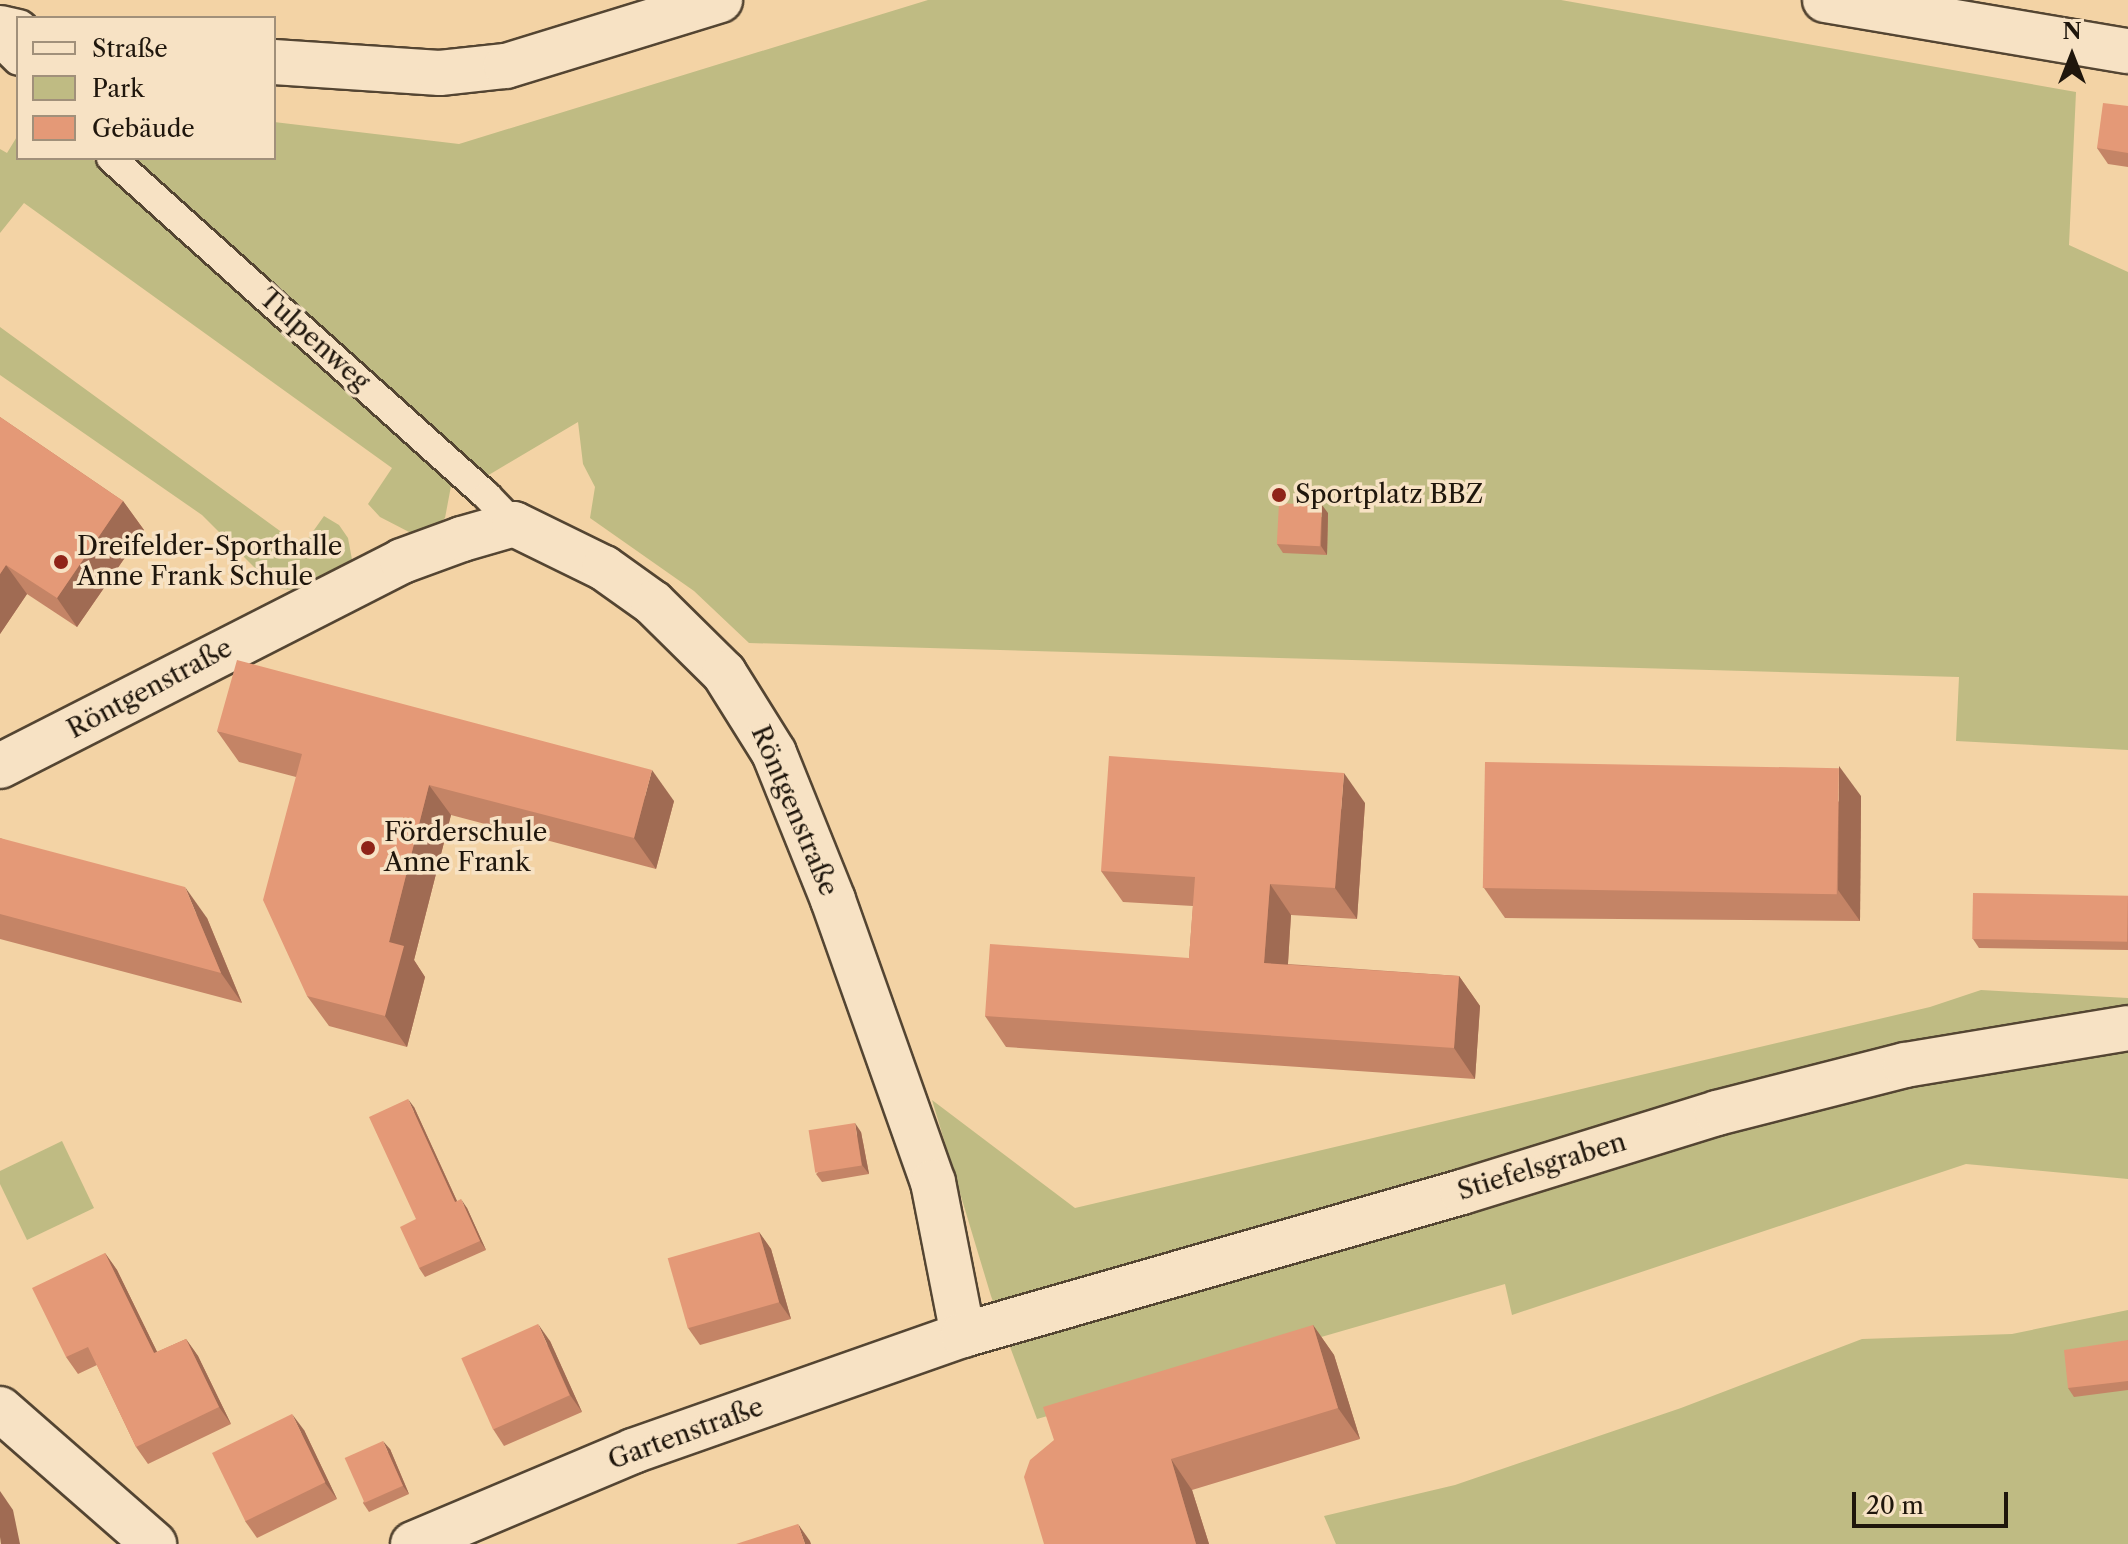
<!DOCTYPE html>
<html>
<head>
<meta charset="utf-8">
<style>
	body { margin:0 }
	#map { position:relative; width:2128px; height:1544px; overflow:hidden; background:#f3d3a5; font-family:"Libre Caslon Text",serif }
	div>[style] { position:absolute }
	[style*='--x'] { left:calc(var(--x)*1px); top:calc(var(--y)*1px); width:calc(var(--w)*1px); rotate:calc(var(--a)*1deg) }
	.green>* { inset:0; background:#bfbb83 }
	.roads { filter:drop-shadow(2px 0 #544532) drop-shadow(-2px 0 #544532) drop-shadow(0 2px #544532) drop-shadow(0 -2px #544532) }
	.lane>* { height:28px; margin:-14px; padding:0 14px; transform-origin:14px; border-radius:14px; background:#f7e2c4 }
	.street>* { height:44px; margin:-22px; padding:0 22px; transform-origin:22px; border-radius:22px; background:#f7e2c4 }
	.wall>* { inset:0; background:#c48466 }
	.shaded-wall>* { inset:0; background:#a06b53 }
	.building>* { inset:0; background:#e49977; transform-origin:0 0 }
	.dots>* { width:22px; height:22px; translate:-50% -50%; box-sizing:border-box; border:4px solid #f7e2c4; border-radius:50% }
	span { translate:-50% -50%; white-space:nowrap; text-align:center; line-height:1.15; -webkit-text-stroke:7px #f7e2c4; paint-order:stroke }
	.street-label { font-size:26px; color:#1f160c }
	.poi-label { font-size:26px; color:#1f160c }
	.left { translate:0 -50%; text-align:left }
	.legend { position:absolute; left:16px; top:16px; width:260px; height:144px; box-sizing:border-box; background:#f7e2c4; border:2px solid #a1907a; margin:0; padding:10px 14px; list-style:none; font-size:24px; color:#1f160c }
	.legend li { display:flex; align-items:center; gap:16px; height:40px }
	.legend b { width:40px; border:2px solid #a1907a }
	.north { position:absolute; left:2032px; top:16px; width:80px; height:80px; -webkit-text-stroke:6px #f7e2c4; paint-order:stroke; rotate:0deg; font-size:22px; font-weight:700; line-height:32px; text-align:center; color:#1f160c }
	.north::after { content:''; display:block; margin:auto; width:28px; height:36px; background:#1f160c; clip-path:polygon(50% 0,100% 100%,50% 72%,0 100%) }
	.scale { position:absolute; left:1852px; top:1492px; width:156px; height:36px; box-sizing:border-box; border:4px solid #1f160c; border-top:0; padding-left:10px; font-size:24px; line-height:28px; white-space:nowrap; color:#1f160c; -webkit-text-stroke:6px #f7e2c4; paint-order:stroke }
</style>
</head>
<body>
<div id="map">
	<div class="green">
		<div style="clip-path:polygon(928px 0,1561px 0,2076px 92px,2069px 245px,2128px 272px,2128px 750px,1956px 741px,1959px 677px,749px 643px,694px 591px,590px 518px,595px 487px,583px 464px,578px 422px,487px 476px,136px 158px,274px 158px,274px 122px,459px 144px)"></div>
		<div style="clip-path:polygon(18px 135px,18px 158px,91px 158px,443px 467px,451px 486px,445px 518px,431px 530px,411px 533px,380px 517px,368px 504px,392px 468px,24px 203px,0 233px,0 149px,7px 153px)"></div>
		<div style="clip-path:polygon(0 327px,302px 547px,324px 516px,339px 525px,348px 538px,353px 565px,305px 591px,282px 589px,268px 581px,202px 515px,0 375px)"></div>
		<div style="clip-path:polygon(1981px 990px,2128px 998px,2128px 1179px,1966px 1164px,1512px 1315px,1505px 1284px,1037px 1419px,991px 1296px,932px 1100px,1075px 1208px,1930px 1007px)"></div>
		<div style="clip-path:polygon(62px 1141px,94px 1208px,27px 1240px,0 1184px,0 1171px)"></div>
		<div style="clip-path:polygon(2128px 1310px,2128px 1544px,1336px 1544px,1324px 1516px,1455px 1485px,1681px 1408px,1862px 1339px,2012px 1334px)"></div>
	</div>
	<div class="roads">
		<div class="lane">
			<div style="--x:0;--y:43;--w:25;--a:45"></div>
			<div style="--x:111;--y:158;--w:506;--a:41.95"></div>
			<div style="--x:487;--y:496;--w:39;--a:46"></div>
		</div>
		<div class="street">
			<div style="--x:1825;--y:0;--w:307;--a:9.6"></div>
			<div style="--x:0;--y:28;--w:18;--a:13"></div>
			<div style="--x:274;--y:62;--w:166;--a:3.8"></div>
			<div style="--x:440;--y:73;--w:66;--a:-6.1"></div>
			<div style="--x:506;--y:66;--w:224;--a:-17.1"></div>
			<div style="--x:0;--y:766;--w:451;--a:-27"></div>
			<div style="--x:402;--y:561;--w:64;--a:-20.1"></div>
			<div style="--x:462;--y:539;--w:54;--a:-16.1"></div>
			<div style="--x:514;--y:524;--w:100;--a:26.1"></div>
			<div style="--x:604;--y:568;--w:60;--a:35.5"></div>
			<div style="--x:653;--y:603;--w:100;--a:44.6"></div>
			<div style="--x:724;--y:673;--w:94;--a:58"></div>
			<div style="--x:774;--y:753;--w:158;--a:68.1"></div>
			<div style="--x:833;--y:900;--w:299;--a:70.5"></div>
			<div style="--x:933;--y:1182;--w:156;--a:78.9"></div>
			<div style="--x:0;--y:1409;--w:205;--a:41.2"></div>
			<div style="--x:413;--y:1544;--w:239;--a:-22.9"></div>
			<div style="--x:633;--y:1451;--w:350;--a:-19.4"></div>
			<div style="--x:963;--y:1335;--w:519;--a:-15.99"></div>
			<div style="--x:1462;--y:1192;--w:267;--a:-17.2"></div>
			<div style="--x:1717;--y:1113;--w:194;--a:-14.3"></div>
			<div style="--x:1905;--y:1065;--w:226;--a:-9.4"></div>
		</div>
	</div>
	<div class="wall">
		<div style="clip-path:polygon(2128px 106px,2128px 167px,2108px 164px,2097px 148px)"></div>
		<div style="clip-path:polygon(0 417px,123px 501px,144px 530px,77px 627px,27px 594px,0 634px)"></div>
		<div style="clip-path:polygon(1328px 513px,1327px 555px,1283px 553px,1277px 544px)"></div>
		<div style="clip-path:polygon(217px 731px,674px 801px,656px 869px,451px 815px,414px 960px,425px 977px,407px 1047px,329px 1026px,307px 996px,296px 777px,239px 762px)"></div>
		<div style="clip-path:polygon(1861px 796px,1860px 921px,1505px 918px,1484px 888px)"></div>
		<div style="clip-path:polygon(1365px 803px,1357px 919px,1291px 915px,1288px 964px,1459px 976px,1480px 1006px,1475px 1079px,1006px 1047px,985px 1016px,1189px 958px,1193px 906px,1123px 902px,1101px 871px)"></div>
		<div style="clip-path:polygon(0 838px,207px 918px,242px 1003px,0 939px)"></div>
		<div style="clip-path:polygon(2128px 896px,2128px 950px,1979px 948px,1973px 939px)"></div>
		<div style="clip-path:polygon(414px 1107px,457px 1201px,467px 1208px,486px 1250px,425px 1277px,419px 1268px,416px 1219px)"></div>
		<div style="clip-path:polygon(861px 1132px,869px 1174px,822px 1182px,816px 1174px)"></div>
		<div style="clip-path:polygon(759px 1232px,771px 1249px,791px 1319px,700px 1345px,688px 1328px)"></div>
		<div style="clip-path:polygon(105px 1253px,117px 1270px,157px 1352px,186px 1339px,198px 1356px,231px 1424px,148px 1464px,136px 1447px,97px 1365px,78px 1374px,66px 1357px)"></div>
		<div style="clip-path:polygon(1313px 1325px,1334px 1355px,1360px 1439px,1192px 1490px,1209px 1544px,1044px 1544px)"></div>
		<div style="clip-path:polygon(2128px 1340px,2128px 1390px,2074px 1397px,2068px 1388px)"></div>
		<div style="clip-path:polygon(550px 1341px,582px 1412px,504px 1446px,493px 1429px)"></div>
		<div style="clip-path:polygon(304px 1430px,337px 1499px,257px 1538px,245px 1521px)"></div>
		<div style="clip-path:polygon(390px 1449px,409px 1494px,369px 1512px,363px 1503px)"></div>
	</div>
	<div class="shaded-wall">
		<div style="clip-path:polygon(123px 501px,144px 530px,77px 627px,57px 598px)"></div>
		<div style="clip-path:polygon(1322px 505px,1328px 513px,1327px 555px,1321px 546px)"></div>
		<div style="clip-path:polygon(6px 565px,27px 594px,0 634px,0 574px)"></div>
		<div style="clip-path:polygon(1839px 766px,1861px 796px,1860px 921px,1838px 890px)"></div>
		<div style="clip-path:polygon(652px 770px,674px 801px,656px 869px,634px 838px)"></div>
		<div style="clip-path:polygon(1344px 773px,1365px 803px,1357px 919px,1335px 888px)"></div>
		<div style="clip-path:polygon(429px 785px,451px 815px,414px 960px,425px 977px,407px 1047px,385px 1016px,389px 942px)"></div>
		<div style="clip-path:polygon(1270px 884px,1291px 915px,1286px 993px,1264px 963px)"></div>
		<div style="clip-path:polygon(185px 887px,207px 918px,242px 1003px,221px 973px)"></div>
		<div style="clip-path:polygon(1459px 976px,1480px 1006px,1475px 1079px,1454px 1048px)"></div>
		<div style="clip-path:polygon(408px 1099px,414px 1107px,461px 1210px,455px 1202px)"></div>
		<div style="clip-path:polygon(855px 1123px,861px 1132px,869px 1174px,862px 1165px)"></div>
		<div style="clip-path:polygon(461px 1199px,467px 1208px,486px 1250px,480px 1241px)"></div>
		<div style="clip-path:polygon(759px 1232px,771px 1249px,791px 1319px,779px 1302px)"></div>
		<div style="clip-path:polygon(105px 1253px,117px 1270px,166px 1370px,154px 1353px)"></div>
		<div style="clip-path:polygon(538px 1324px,550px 1341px,582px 1412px,570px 1395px)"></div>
		<div style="clip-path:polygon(1313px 1325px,1334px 1355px,1360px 1439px,1338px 1408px)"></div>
		<div style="clip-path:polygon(186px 1339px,198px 1356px,231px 1424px,219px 1407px)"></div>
		<div style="clip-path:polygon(292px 1414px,304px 1430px,337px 1499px,325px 1483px)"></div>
		<div style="clip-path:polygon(383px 1441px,390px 1449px,409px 1494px,403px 1486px)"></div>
		<div style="clip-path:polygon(1171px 1459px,1192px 1490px,1209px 1544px,1196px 1544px)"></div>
		<div style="clip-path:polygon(0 1491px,13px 1510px,20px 1544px,1px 1544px,0 1537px)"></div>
		<div style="clip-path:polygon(798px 1524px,810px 1541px,811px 1544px,805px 1544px)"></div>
	</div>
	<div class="building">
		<div style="clip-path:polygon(2103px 103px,2128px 106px,2128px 153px,2097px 148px)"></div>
		<div style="clip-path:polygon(0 417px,123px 501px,57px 598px,6px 565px,0 574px)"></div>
		<div style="left:1279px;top:503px;width:43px;height:41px;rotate:3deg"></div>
		<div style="clip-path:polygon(237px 660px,652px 770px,634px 838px,429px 785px,389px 942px,404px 946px,385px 1016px,307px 996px,263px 900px,302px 754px,217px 731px)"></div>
		<div style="clip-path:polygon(1109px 756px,1344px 773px,1335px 888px,1270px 884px,1264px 963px,1459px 976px,1454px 1048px,985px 1016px,990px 944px,1189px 958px,1195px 877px,1101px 871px)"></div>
		<div style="left:1485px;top:762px;width:354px;height:126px;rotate:1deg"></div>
		<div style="clip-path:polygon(0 838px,185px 887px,221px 973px,0 914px)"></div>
		<div style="left:1973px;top:893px;width:155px;height:46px;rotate:1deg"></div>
		<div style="clip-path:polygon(408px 1099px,455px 1202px,461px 1199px,480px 1241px,419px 1268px,400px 1227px,416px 1219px,369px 1117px)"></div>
		<div style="left:855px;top:1123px;width:43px;height:47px;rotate:81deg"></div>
		<div style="left:759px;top:1232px;width:73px;height:95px;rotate:74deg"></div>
		<div style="clip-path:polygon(105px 1253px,154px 1353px,186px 1339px,219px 1407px,136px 1447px,88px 1347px,66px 1357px,32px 1288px)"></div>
		<div style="left:538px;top:1324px;width:78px;height:84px;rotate:66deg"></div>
		<div style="clip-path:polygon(1313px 1325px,1338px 1408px,1171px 1459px,1196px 1544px,1044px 1544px,1024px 1477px,1030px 1460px,1054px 1440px,1043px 1407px)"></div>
		<div style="clip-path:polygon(2128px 1340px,2128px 1381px,2068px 1388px,2064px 1350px)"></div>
		<div style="left:292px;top:1414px;width:76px;height:89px;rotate:64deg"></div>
		<div style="left:383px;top:1441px;width:49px;height:42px;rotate:66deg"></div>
		<div style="clip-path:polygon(798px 1524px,805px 1544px,736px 1544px)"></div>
	</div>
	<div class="dots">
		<div style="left:1279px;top:495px;background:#8f2418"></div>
		<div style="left:61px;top:562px;background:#8f2418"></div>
		<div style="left:368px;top:848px;background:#8f2418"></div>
	</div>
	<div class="street-label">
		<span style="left:314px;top:340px;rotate:42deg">Tulpenweg</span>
		<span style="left:150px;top:689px;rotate:-28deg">Röntgenstraße</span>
		<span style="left:794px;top:811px;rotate:67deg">Röntgenstraße</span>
		<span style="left:1542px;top:1167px;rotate:-17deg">Stiefelsgraben</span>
		<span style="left:686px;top:1434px;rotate:-20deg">Gartenstraße</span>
	</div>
	<div class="poi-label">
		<span class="left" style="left:1295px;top:495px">Sportplatz BBZ</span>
		<span class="left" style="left:77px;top:562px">Dreifelder-Sporthalle<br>Anne Frank Schule</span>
		<span class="left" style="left:384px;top:848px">Förderschule<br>Anne Frank</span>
	</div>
	<ul class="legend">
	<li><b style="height:10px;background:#f7e2c4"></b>Straße</li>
	<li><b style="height:22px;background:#bfbb83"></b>Park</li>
	<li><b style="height:22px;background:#e49977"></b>Gebäude</li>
	</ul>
	<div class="north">N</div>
	<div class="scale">20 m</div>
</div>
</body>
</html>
